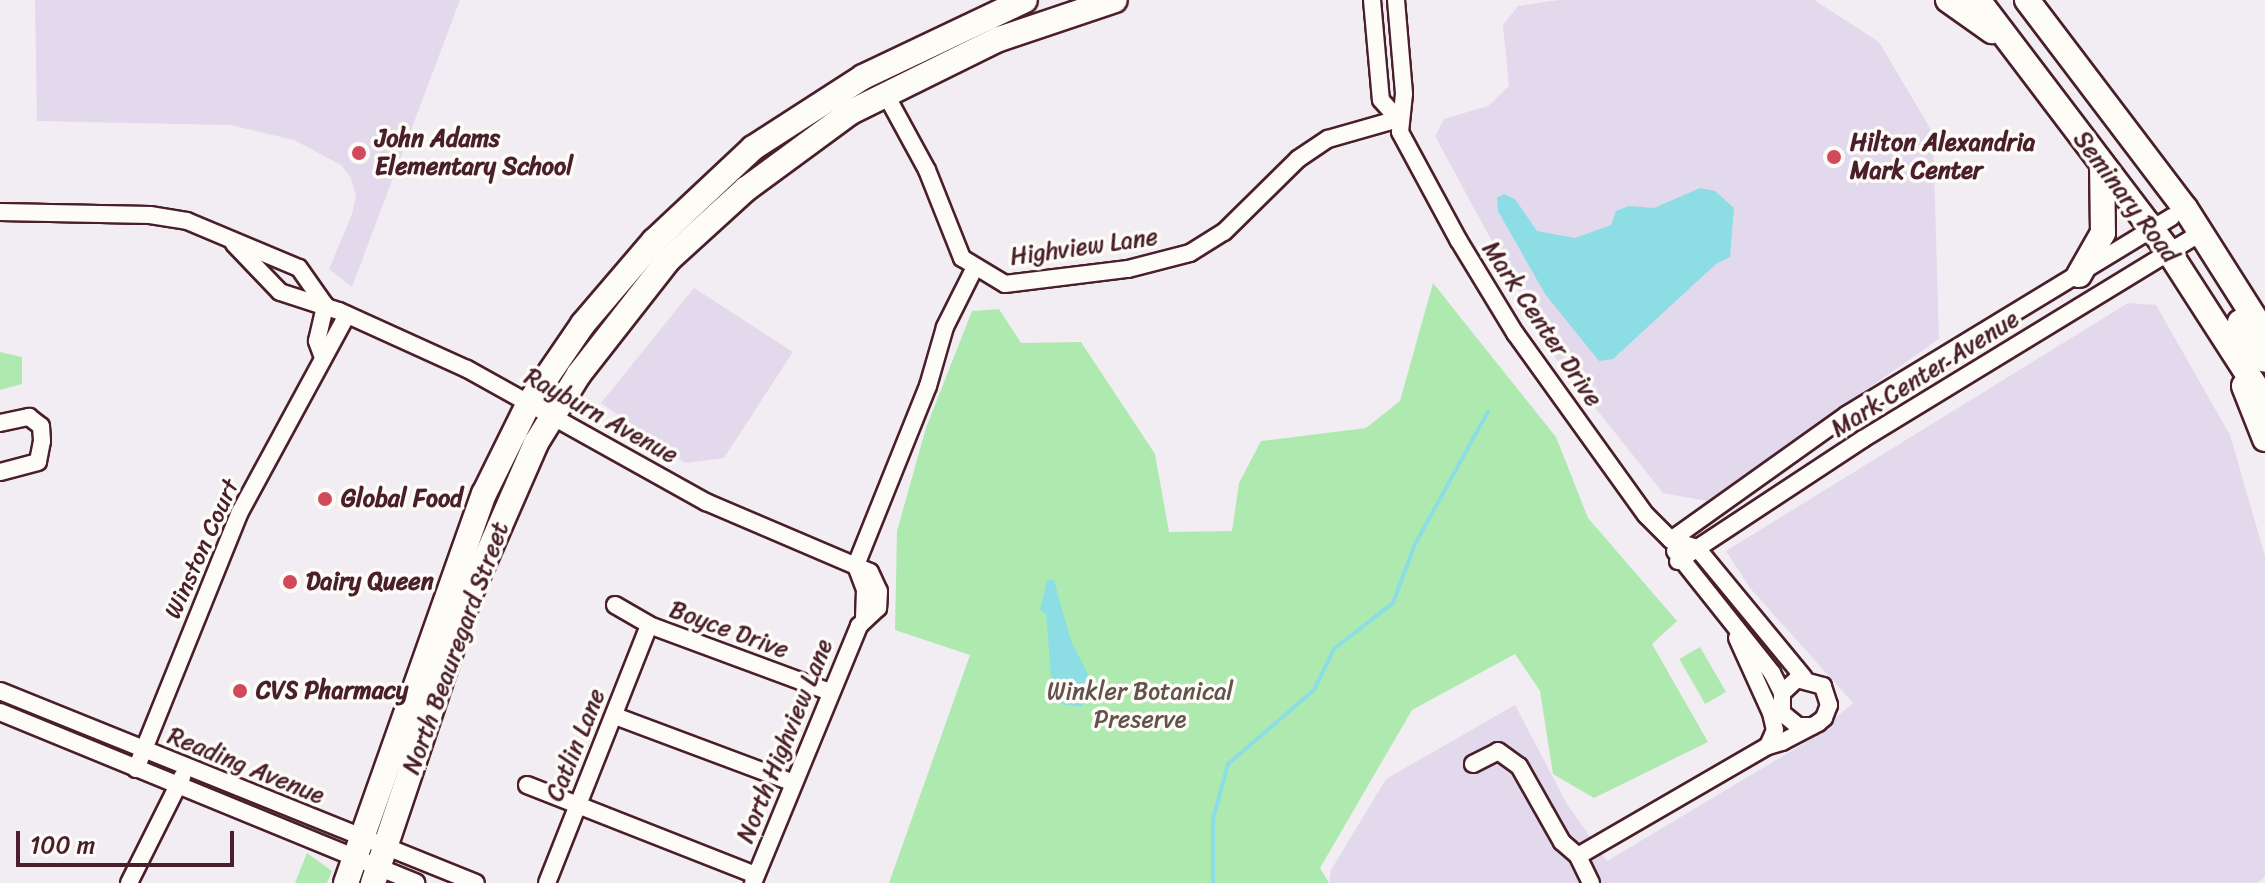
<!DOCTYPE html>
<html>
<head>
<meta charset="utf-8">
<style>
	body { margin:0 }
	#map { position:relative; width:2265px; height:883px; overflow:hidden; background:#f1edf2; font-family:Sriracha,sans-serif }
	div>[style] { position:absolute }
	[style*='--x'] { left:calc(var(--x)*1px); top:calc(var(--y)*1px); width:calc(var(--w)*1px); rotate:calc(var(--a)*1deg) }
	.built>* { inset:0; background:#e2daec }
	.green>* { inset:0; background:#aeeab0; transform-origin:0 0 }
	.water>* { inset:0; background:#8cdee4 }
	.stream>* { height:4px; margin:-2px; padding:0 2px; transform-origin:2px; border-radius:2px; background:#8cdee4 }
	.roads { filter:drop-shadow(2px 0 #4a1f2b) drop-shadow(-2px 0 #4a1f2b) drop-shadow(0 2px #4a1f2b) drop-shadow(0 -2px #4a1f2b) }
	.street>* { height:16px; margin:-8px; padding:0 8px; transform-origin:8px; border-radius:8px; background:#fdfcf7 }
	.secondary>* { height:24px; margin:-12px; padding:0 12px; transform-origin:12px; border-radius:12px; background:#fdfcf7 }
	.dots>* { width:22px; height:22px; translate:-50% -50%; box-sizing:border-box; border:4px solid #fdfcf7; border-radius:50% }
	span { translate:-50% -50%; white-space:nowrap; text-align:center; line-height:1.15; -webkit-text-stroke:7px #fdfcf7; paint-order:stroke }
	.poi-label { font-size:24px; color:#4a1f2b; font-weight:700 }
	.left { translate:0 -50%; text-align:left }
	.street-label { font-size:24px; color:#4a1f2b }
	.park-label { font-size:24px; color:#63524c }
	.scale { position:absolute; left:16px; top:831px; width:218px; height:36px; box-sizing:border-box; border:4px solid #4a1f2b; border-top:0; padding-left:10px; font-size:24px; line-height:28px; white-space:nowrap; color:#4a1f2b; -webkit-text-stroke:6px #fdfcf7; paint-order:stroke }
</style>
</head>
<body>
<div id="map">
	<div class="built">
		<div style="clip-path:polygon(35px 0,460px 0,352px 287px,329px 269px,352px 214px,356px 196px,351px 178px,341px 165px,294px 140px,230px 125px,37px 121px)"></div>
		<div style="clip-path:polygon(1559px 0,1814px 0,1879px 42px,1933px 133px,1939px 339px,1707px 501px,1663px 493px,1554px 356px,1435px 136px,1444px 119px,1488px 106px,1509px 86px,1503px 25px,1518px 6px)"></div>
		<div style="clip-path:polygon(694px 288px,793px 352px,724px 458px,685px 463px,601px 403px)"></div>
		<div style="clip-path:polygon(2128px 303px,2156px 305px,2230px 435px,2265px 556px,2265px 877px,2257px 883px,1329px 883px,1331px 870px,1386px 779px,1515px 705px,1567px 804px,1607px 861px,1808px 741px,1853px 703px,1750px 588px,1726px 551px)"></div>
	</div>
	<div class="green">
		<div style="clip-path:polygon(1433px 283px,1556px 437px,1588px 518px,1677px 621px,1652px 644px,1708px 742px,1594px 798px,1553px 774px,1540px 691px,1515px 654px,1412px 710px,1320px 868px,1329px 883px,889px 883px,970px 655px,895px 630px,897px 531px,926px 428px,972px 311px,999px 309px,1021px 343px,1081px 342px,1155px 454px,1169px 532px,1232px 531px,1239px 483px,1261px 441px,1366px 428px,1400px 401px)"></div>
		<div style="clip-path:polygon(0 352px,22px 357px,22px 384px,0 390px)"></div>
		<div style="left:1700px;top:647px;width:52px;height:24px;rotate:60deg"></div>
		<div style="clip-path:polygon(307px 853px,332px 871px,327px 883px,295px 883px)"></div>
	</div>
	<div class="water">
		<div style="clip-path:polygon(1700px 188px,1715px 191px,1734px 208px,1730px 257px,1716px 264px,1613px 359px,1599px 361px,1545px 294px,1498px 211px,1497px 198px,1504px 194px,1515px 199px,1537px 231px,1575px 238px,1611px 225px,1616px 211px,1629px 206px,1654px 208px)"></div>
		<div style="clip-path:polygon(1047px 580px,1054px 580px,1071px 641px,1088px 674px,1093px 692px,1081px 707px,1053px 703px,1046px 614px,1040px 610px)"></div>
	</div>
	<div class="stream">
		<div style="--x:1213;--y:883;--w:64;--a:-90"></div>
		<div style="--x:1213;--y:819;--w:57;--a:-74.7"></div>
		<div style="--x:1228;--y:764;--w:113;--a:-40.7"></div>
		<div style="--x:1314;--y:690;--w:46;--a:-64"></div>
		<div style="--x:1334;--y:649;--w:75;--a:-37.9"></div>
		<div style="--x:1393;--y:603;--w:63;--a:-69.6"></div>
		<div style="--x:1415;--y:544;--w:151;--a:-61.1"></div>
	</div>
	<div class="roads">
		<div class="street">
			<div style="--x:1372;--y:0;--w:100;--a:84.9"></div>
			<div style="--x:1381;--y:100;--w:25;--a:48"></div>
			<div style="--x:1396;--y:0;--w:94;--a:85.1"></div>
			<div style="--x:1404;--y:94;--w:38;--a:96"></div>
			<div style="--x:1400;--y:132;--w:124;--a:61.6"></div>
			<div style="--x:1459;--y:241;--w:108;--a:58.7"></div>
			<div style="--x:1515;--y:333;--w:224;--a:54.3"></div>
			<div style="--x:1646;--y:515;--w:35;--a:45"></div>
			<div style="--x:1671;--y:540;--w:27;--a:17"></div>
			<div style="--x:1697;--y:548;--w:168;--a:50.5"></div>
			<div style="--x:885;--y:93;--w:88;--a:61.4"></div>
			<div style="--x:927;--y:170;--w:95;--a:68.3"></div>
			<div style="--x:962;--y:258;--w:50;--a:31.2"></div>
			<div style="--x:1005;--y:284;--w:124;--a:-7"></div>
			<div style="--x:1128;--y:269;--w:64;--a:-14.5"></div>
			<div style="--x:1190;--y:253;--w:40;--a:-32"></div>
			<div style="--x:1224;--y:232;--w:104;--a:-44.6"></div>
			<div style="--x:1298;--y:159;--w:36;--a:-34"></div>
			<div style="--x:1328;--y:139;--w:73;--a:-15.9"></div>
			<div style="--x:0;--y:212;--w:150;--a:1.1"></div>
			<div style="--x:150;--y:215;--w:37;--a:9"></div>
			<div style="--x:187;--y:221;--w:121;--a:22.8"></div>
			<div style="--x:299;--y:268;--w:45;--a:54.9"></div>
			<div style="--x:234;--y:244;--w:66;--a:46.2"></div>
			<div style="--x:280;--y:292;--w:62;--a:17.9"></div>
			<div style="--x:339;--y:311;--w:141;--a:24.4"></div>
			<div style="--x:467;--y:369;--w:274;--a:29.1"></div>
			<div style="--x:706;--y:502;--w:178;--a:23.1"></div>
			<div style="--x:870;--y:572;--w:21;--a:65"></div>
			<div style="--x:879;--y:591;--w:17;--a:93"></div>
			<div style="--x:878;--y:608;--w:26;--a:137"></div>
			<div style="--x:859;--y:626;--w:278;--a:112.4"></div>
			<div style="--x:322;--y:355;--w:15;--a:-110"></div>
			<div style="--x:317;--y:341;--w:37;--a:-77"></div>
			<div style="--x:0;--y:423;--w:30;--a:-12"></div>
			<div style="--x:29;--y:417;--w:15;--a:37"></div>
			<div style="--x:41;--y:426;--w:15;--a:86"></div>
			<div style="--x:42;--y:441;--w:21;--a:101"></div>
			<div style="--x:38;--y:462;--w:39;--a:165"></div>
			<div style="--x:1671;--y:540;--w:215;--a:-35.5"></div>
			<div style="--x:1846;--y:415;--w:381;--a:-31.3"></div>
			<div style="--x:1675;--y:551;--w:156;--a:51.5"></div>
			<div style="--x:1772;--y:673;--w:22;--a:63"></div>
			<div style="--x:1678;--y:561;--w:222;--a:-33.4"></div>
			<div style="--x:1863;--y:439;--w:396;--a:-31.4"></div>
			<div style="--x:856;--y:565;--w:193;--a:-68.1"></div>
			<div style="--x:928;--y:386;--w:61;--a:-73.9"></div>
			<div style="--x:945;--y:327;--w:65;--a:-63.4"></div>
			<div style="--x:856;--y:566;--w:26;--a:69"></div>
			<div style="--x:865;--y:590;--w:27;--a:92"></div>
			<div style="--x:615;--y:605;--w:39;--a:30"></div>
			<div style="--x:649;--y:625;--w:193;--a:20.3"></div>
			<div style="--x:1737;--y:638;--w:82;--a:65.6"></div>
			<div style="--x:1771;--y:713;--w:17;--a:77"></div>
			<div style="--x:1775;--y:730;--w:17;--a:114"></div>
			<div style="--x:0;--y:691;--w:513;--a:21.97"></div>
			<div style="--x:0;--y:712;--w:450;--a:22.3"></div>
			<div style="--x:615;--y:716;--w:191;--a:20.5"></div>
			<div style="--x:1473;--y:764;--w:28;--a:-27"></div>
			<div style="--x:1498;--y:751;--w:26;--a:36"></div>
			<div style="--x:1519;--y:766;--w:87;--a:60.5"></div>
			<div style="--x:1562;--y:842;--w:21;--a:41"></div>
			<div style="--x:136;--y:769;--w:277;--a:-68"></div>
			<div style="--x:240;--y:512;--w:224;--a:-61.5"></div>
			<div style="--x:527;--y:785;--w:246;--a:21.5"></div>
			<div style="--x:129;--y:883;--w:119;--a:-63.4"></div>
			<div style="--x:547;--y:883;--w:277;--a:-68.4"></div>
			<div style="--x:1591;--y:883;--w:30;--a:-116"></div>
			<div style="--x:1578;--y:856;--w:220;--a:-30.1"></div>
			<div style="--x:1768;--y:746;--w:15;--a:-16"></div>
			<div style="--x:1782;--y:742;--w:41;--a:-27.8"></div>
			<div style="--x:1818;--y:723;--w:8;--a:-40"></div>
			<div style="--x:1824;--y:718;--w:14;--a:-69"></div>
			<div style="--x:1829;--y:705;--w:20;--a:-108"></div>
			<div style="--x:1823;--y:686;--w:27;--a:-165"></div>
			<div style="--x:1797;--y:679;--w:21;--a:137"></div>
			<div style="--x:1782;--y:693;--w:20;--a:90"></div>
			<div style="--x:1782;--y:713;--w:21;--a:39"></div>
			<div style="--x:1798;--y:726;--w:14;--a:0"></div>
		</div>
		<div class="secondary">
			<div style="--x:1948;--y:0;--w:54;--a:35.2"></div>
			<div style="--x:1978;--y:0;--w:316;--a:52.8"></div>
			<div style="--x:2169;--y:252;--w:177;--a:57.2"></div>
			<div style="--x:2027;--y:0;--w:261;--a:52.8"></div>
			<div style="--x:2185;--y:208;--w:149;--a:57.6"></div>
			<div style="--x:2079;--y:275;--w:48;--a:-60.3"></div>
			<div style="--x:2103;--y:233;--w:69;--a:-90.8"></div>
			<div style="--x:2240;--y:322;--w:45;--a:56.7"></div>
			<div style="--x:2244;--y:386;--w:57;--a:68.4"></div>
			<div style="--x:346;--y:883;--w:413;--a:-70.5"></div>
			<div style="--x:484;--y:494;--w:102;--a:-63.7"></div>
			<div style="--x:529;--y:403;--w:96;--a:-55.6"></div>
			<div style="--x:583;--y:324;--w:109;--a:-49.5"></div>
			<div style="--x:654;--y:241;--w:136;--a:-43.2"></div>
			<div style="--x:753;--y:148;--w:131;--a:-32.8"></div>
			<div style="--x:863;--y:77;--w:179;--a:-25.4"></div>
			<div style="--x:373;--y:883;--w:307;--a:-71.4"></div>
			<div style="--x:471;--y:592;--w:163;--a:-66.4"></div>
			<div style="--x:536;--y:443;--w:81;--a:-58.1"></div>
			<div style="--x:579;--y:374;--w:146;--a:-52"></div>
			<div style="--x:669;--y:259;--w:104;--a:-42.3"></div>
			<div style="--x:746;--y:189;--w:130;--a:-36.3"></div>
			<div style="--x:851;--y:112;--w:165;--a:-26.3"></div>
			<div style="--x:999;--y:39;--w:122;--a:-18.6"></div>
		</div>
	</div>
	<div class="dots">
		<div style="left:359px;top:153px;background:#d1495b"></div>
		<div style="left:1834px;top:157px;background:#d1495b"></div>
		<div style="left:325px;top:499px;background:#d1495b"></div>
		<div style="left:290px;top:582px;background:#d1495b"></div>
		<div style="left:240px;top:691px;background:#d1495b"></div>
	</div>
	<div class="poi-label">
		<span class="left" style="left:375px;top:153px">John Adams<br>Elementary School</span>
		<span class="left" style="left:1850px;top:157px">Hilton Alexandria<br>Mark Center</span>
		<span class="left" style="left:341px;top:499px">Global Food</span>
		<span class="left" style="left:306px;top:582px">Dairy Queen</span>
		<span class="left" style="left:256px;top:691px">CVS Pharmacy</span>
	</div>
	<div class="street-label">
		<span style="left:2126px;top:197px;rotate:53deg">Seminary Road</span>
		<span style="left:1084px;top:247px;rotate:-8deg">Highview Lane</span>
		<span style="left:1542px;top:324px;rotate:56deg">Mark Center Drive</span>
		<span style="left:1925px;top:374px;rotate:-32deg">Mark Center Avenue</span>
		<span style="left:601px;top:416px;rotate:29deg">Rayburn Avenue</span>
		<span style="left:202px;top:549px;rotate:-66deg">Winston Court</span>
		<span style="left:729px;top:630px;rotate:20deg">Boyce Drive</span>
		<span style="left:456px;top:648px;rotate:-70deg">North Beauregard Street</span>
		<span style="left:785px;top:741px;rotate:-68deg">North Highview Lane</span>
		<span style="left:576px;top:745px;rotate:-68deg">Catlin Lane</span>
		<span style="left:246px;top:766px;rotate:22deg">Reading Avenue</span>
	</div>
	<div class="park-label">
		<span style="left:1140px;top:706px">Winkler Botanical<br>Preserve</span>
	</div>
	<div class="scale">100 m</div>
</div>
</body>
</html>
